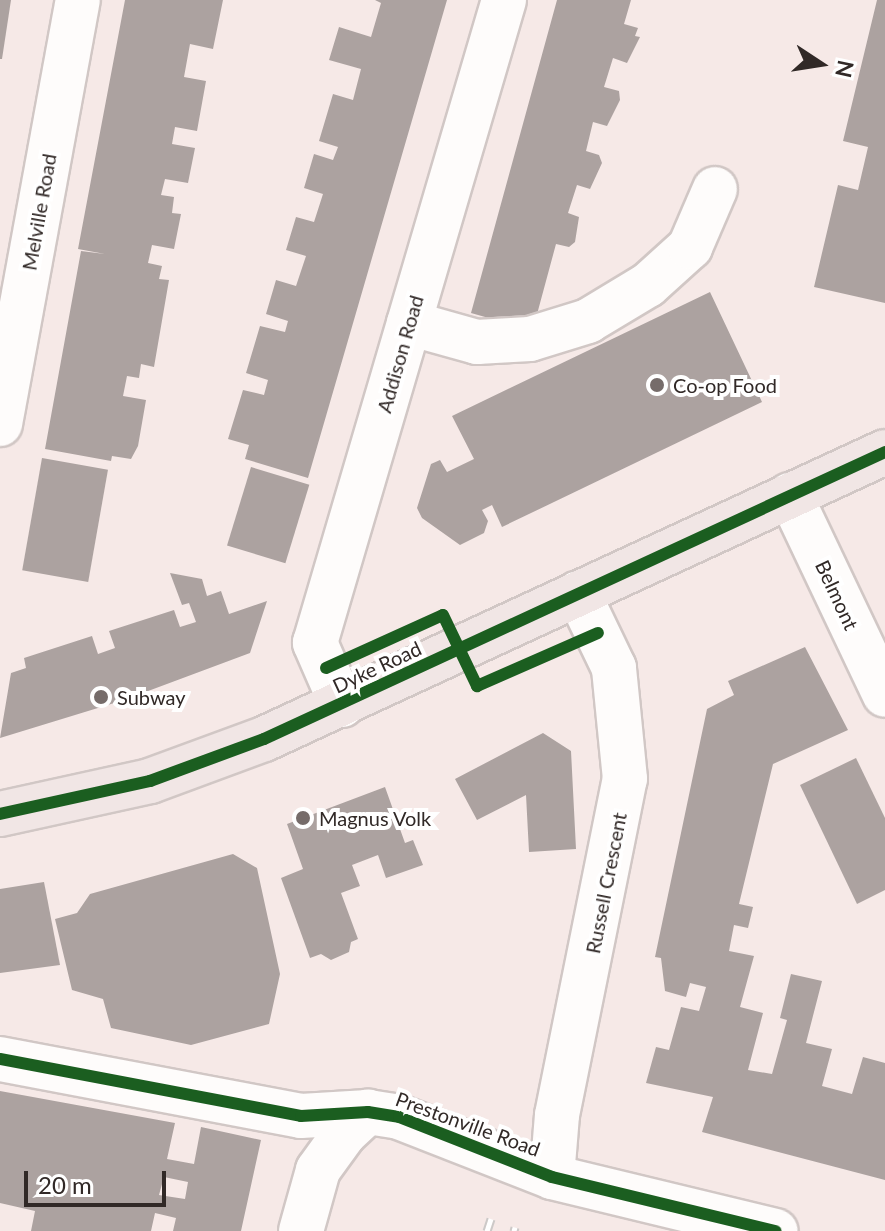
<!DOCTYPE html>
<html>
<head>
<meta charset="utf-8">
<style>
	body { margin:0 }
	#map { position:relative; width:885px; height:1231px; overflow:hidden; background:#f6e9e7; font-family:Lato,sans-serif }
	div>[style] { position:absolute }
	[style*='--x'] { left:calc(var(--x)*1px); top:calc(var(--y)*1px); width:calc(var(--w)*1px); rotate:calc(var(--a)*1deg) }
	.building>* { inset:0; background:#aca2a0; transform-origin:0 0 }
	.roads { filter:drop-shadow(2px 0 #d1c7c5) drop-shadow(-2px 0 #d1c7c5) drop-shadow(0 2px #d1c7c5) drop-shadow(0 -2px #d1c7c5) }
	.minor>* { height:44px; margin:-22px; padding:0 22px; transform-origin:22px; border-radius:22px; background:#fefcfb }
	.major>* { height:44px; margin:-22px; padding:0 22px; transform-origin:22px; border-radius:22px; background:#f1e6e5 }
	.rail>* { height:9px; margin-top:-4.5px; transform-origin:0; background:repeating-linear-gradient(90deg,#fff 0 18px,#ccc9c8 0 36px); box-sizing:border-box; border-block:2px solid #ccc9c8 }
	.cycleway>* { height:12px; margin:-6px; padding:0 6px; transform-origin:6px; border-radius:6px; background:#1b5e20 }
	.dots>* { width:22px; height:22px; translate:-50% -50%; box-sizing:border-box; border:4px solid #fff; border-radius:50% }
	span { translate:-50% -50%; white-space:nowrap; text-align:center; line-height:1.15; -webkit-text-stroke:8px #fff; paint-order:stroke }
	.street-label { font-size:20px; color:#312927 }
	.poi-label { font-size:20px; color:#312927 }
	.left { translate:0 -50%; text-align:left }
	.north { position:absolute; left:781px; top:24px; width:80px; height:80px; -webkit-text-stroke:6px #fff; paint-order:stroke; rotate:102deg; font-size:22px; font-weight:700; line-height:32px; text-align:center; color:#312927 }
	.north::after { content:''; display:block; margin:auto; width:28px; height:36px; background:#312927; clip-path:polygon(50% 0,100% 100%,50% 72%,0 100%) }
	.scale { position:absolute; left:24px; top:1171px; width:142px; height:36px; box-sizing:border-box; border:4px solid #312927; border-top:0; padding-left:10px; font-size:24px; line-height:28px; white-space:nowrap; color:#312927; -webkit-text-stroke:6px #fff; paint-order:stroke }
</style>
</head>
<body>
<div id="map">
	<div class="building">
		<div style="clip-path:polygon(0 0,11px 0,2px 59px,0 59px)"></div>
		<div style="clip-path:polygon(125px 0,223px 0,213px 49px,190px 44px,184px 77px,206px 81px,197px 131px,175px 127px,172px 144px,195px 148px,188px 183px,165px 179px,161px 195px,174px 197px,172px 213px,181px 214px,174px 249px,152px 245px,148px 263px,162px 266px,159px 279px,169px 280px,154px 367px,141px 364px,139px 378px,127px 376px,123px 396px,146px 400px,138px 446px,131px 459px,112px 456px,111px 461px,45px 449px,81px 251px,105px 254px,78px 249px)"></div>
		<div style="clip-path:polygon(375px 0,447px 0,308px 478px,245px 459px,249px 445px,228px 439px,243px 390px,264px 395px,268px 380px,246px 373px,260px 326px,285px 332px,288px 321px,266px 314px,276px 280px,296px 286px,306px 256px,286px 250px,296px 217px,314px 222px,323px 194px,304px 188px,314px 154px,333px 160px,338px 147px,319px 141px,333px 94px,353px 100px,361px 69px,329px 60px,339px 27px,371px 37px,381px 3px)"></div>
		<div style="clip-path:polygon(557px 0,631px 0,624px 24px,638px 28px,635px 36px,640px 37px,627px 63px,613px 58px,604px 87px,619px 91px,620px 100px,607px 126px,593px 122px,586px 151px,599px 155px,602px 163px,590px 189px,577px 185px,568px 213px,579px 217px,575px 242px,569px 247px,556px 244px,536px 318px,521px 327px,471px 313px)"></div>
		<div style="clip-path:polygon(877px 0,885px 0,885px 303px,814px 287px,838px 185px,858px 190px,868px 147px,843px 141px)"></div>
		<div style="clip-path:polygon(710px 292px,762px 402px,502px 527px,492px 505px,482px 510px,488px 521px,484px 533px,460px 545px,422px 518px,417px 508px,431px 464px,440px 460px,447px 472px,474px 459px,452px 416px)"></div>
		<div style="left:42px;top:458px;width:67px;height:114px;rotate:10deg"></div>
		<div style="left:251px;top:467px;width:61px;height:82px;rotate:17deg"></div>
		<div style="clip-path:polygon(170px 573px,202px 579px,207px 596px,221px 591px,229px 614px,267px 601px,250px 653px,124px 700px,0 738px,11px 673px,26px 668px,24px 658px,92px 636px,98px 654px,115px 648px,109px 631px,174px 610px,180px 627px,196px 622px,189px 603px,182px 605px)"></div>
		<div style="clip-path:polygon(805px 647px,848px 730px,773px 764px,739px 904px,753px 907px,748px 928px,734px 925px,729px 951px,754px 956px,740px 1007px,763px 1013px,748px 1070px,772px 1074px,787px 1020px,780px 1018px,791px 974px,822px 981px,806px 1043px,832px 1049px,822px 1086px,852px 1094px,863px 1057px,885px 1063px,885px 1180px,702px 1132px,713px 1097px,646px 1083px,656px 1047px,669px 1050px,681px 1007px,699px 1011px,706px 987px,690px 983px,686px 997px,665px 991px,661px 958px,655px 957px,707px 709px,734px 695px,728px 681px)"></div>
		<div style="clip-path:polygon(543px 733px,571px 751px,576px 849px,529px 852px,526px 795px,477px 820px,455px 779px)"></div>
		<div style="clip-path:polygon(856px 758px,885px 818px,885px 890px,857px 904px,800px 785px)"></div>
		<div style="clip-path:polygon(385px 787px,405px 843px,413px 840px,423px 865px,386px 878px,378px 855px,352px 865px,360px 886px,341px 893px,358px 939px,351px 942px,349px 952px,331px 960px,321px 954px,310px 958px,281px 878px,303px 869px,287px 824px)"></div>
		<div style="clip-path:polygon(233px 854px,257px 868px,280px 974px,269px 1024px,191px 1045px,111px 1028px,103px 999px,72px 990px,55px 919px,77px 913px,90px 894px)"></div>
		<div style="clip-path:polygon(44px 882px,60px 965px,0 973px,0 889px)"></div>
		<div style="clip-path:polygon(evenodd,0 1091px,175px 1123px,167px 1159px,194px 1164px,201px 1127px,261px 1140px,241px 1231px,173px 1231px,176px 1218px,155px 1213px,151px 1231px,31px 1231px,35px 1211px,0 1203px,0 1091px,164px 1177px,188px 1182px,185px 1199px,159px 1195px,164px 1177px)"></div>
	</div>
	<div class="roads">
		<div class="minor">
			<div style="--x:409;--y:323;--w:71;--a:15.6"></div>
			<div style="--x:477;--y:342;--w:53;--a:-3.2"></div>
			<div style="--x:530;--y:339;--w:61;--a:-17.2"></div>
			<div style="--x:588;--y:321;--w:70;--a:-31"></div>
			<div style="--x:648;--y:285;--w:57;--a:-42.1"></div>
			<div style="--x:690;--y:247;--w:63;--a:-66.7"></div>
			<div style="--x:0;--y:424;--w:431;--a:-79.6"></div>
			<div style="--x:790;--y:495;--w:221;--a:64.6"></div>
			<div style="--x:342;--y:705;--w:68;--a:-113.5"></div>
			<div style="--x:315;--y:643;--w:670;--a:-73.62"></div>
			<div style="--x:0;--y:1059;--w:306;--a:10.7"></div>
			<div style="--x:301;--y:1116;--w:67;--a:-3.4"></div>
			<div style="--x:368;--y:1112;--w:31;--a:9"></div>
			<div style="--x:399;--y:1117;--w:164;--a:21.4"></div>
			<div style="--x:552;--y:1177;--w:230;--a:13.6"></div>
			<div style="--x:552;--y:1177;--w:62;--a:-85.4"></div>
			<div style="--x:557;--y:1115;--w:343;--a:-78.6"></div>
			<div style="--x:625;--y:779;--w:112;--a:-95.7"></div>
			<div style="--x:614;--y:668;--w:83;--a:-115.6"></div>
			<div style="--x:301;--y:1231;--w:63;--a:-74.4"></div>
			<div style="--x:318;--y:1170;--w:44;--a:-54.2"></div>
			<div style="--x:344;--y:1134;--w:33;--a:-43"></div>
		</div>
		<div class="major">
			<div style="--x:0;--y:814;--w:154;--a:-12.4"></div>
			<div style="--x:150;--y:781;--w:121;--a:-20.2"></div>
			<div style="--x:264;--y:739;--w:684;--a:-24.8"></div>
		</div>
	</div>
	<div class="rail">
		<div style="--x:487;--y:1231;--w:13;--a:-72"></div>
		<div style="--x:514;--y:1231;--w:4;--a:-76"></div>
	</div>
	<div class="cycleway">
		<div style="--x:326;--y:668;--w:128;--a:-24.4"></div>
		<div style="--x:443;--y:615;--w:79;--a:64.4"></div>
		<div style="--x:477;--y:686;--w:132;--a:-23.7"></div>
		<div style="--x:0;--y:814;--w:154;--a:-12.4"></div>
		<div style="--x:150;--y:781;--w:121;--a:-20.2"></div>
		<div style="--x:264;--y:739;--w:684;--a:-24.8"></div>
		<div style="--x:0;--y:1059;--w:306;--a:10.7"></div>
		<div style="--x:301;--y:1116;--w:67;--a:-3.4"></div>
		<div style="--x:368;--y:1112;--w:31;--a:9"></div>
		<div style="--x:399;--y:1117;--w:164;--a:21.4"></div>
		<div style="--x:552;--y:1177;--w:230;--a:13.6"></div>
	</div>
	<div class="dots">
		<div style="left:657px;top:385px;background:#766c6a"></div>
		<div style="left:101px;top:697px;background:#766c6a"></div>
		<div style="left:303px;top:818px;background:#766c6a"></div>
	</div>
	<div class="street-label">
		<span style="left:39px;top:212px;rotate:-80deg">Melville Road</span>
		<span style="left:400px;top:354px;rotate:-74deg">Addison Road</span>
		<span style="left:837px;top:595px;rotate:65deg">Belmont</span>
		<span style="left:377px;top:667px;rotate:-25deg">Dyke Road</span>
		<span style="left:606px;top:883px;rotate:-79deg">Russell Crescent</span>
		<span style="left:468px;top:1124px;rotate:20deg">Prestonville Road</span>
	</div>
	<div class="poi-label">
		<span class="left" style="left:673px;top:385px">Co-op Food</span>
		<span class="left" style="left:117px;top:697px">Subway</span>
		<span class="left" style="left:319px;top:818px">Magnus Volk</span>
	</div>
	<div class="north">N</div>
	<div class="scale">20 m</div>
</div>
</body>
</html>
